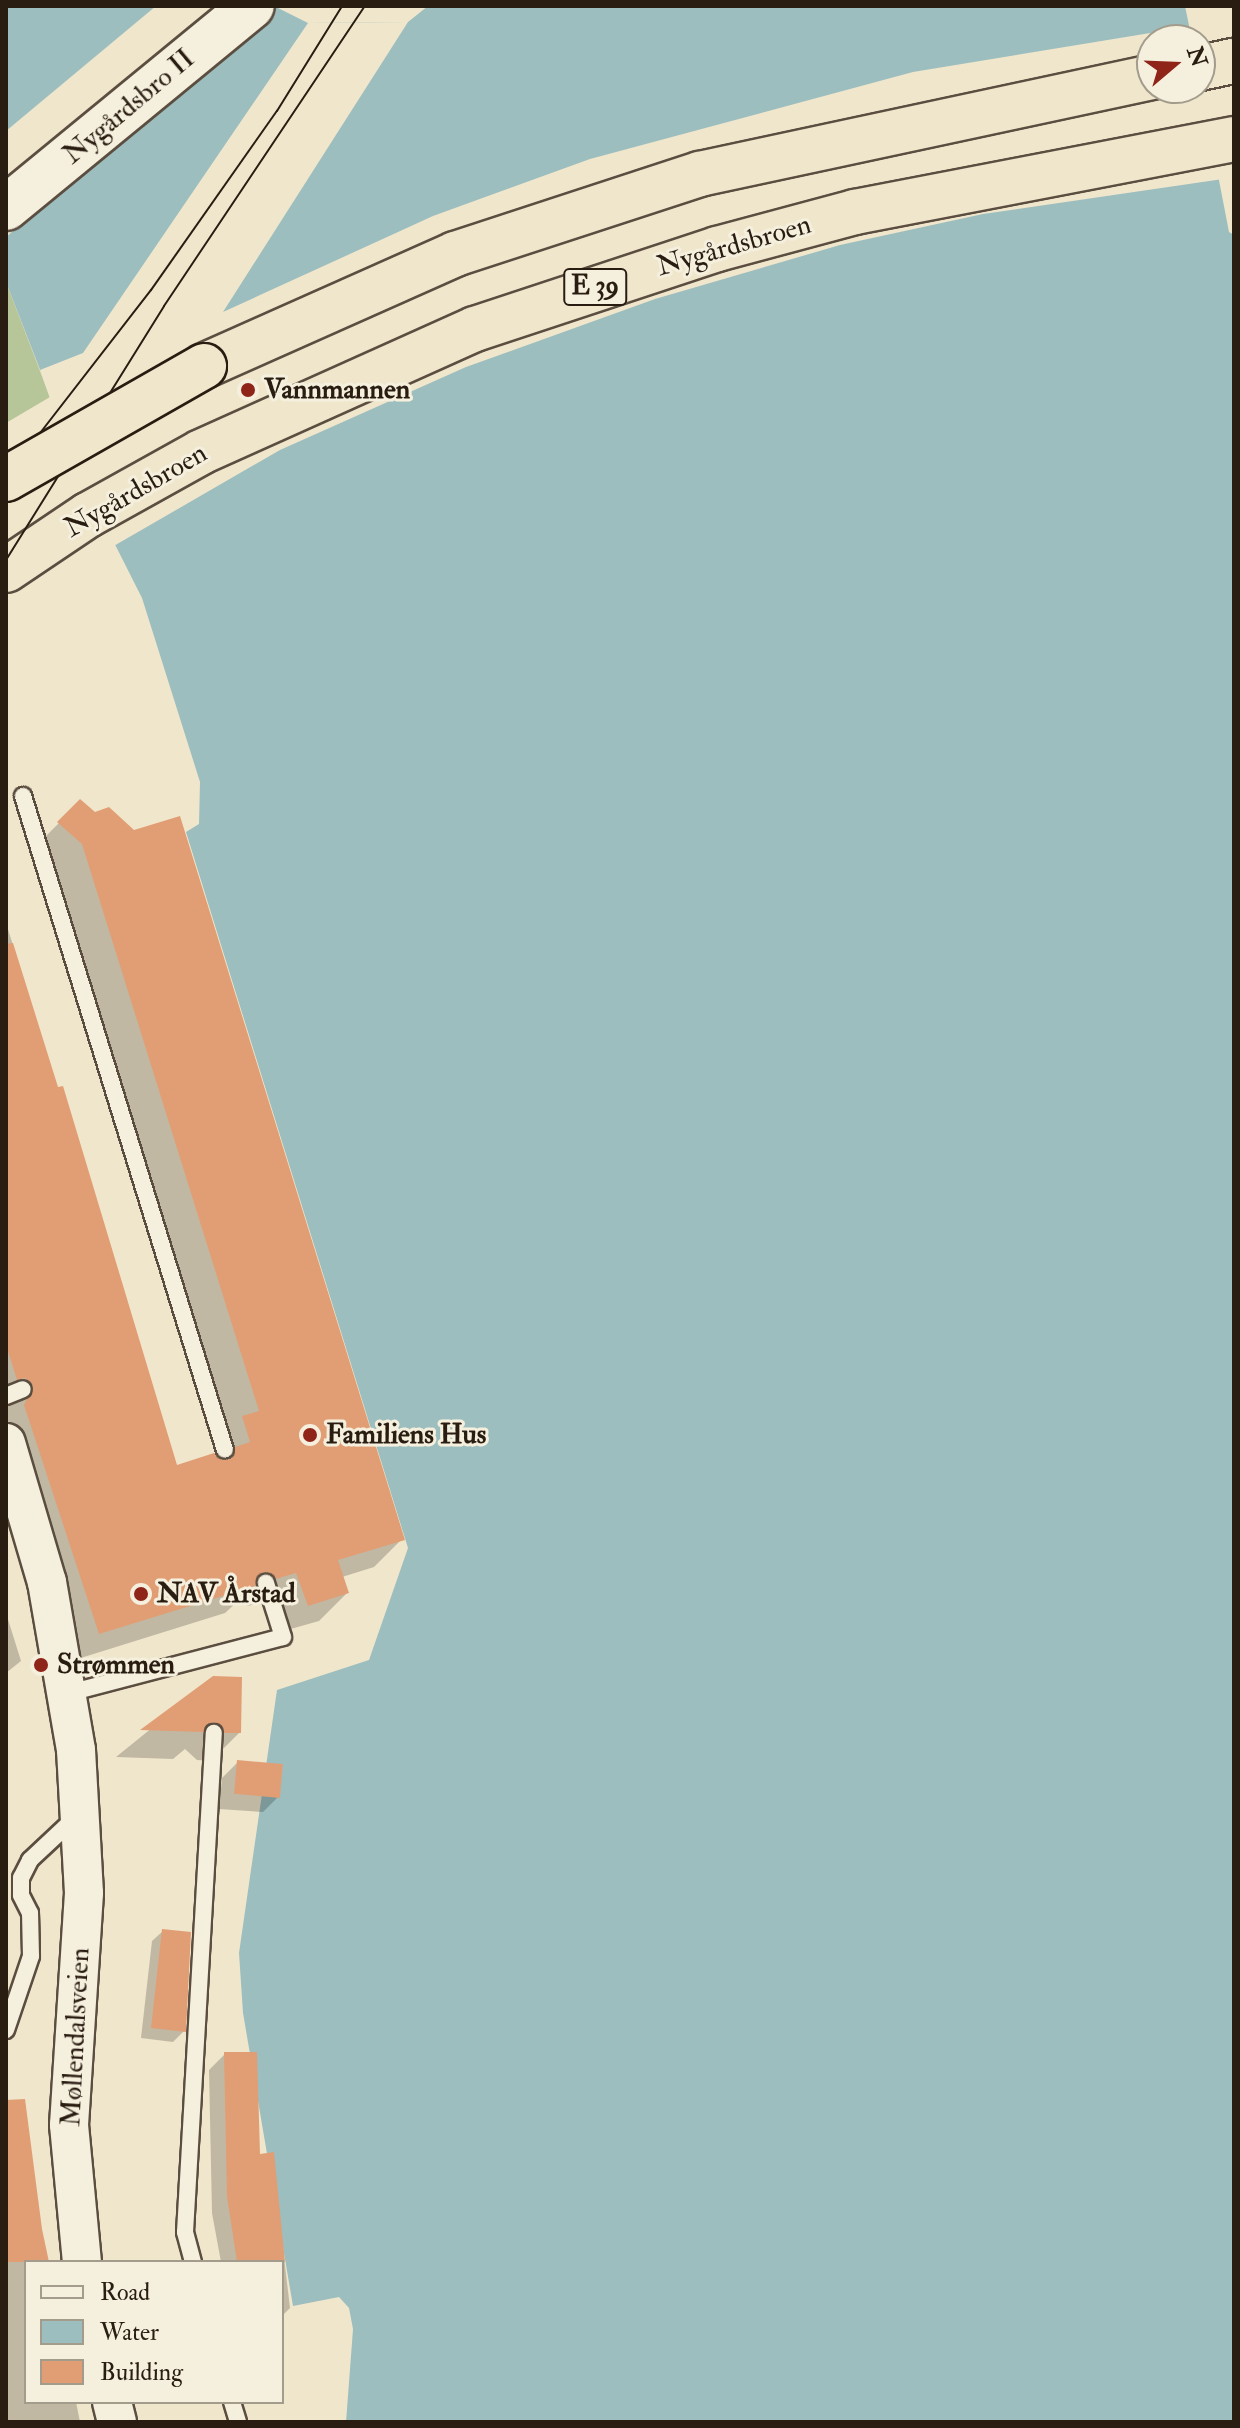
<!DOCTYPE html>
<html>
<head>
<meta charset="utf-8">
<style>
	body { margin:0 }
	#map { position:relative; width:1240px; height:2428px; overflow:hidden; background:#f0e6cc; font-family:"IM FELL Double Pica",serif }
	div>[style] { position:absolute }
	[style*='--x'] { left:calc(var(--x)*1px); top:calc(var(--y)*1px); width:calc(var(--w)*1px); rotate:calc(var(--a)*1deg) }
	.green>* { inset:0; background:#b7c699 }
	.water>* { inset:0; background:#9dbebf }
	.pier>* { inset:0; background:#f0e6cc }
	.shadow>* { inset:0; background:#0003 }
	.building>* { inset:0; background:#e19e74; transform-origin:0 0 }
	.roads { filter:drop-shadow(2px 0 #5b4e40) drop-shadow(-2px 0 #5b4e40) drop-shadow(0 2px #5b4e40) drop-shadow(0 -2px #5b4e40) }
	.service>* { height:16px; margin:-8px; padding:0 8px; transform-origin:8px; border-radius:8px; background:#f5efde }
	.tertiary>* { height:38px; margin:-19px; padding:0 19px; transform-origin:19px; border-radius:19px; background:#f5efde }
	.secondary>* { height:44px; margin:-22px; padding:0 22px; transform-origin:22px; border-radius:22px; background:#f5efde }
	.trunk>* { height:44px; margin:-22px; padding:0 22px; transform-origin:22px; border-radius:22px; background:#f0e6cc }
	.tram>* { height:2px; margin:-1px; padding:0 1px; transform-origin:1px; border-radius:1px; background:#291c11 }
	.bridges { filter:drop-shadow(2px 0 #291c11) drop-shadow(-2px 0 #291c11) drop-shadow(0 2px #291c11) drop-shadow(0 -2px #291c11) }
	.trunk-bridge>* { height:44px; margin:-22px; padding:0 22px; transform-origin:22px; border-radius:22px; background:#f0e6cc }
	.dots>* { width:22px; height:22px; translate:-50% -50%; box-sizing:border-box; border:4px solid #f5efde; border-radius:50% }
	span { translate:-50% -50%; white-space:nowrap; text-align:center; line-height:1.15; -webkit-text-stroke:6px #f5efde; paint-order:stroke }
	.shield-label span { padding:2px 6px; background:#f5efde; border:2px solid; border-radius:6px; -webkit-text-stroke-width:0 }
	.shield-label { font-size:26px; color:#291c11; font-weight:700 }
	.street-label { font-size:28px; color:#291c11 }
	.poi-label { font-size:28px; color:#291c11; font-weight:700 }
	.left { translate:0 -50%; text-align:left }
	.frame { position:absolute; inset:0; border:8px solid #291c11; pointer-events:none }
	.legend { position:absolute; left:24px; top:2260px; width:260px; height:144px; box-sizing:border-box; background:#f5efde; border:2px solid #a39b8c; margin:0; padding:10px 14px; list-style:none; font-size:24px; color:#291c11 }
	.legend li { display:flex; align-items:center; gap:16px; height:40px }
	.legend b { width:40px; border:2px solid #a39b8c }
	.north { position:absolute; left:1136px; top:24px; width:80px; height:80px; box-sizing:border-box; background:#f5efde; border:2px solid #a39b8c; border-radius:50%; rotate:71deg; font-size:22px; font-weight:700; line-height:32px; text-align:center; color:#291c11 }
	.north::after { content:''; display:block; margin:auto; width:28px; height:36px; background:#8f2418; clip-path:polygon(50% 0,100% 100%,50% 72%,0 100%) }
</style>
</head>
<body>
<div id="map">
	<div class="green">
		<div style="clip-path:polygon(6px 282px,50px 397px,6px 423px)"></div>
	</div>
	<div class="water">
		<div style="clip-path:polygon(6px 6px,274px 6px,308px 23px,408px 22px,428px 6px,1185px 6px,1192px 40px,1152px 40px,1152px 88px,1200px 88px,1200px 82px,1229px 232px,1234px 235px,1234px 2422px,346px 2422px,353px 2329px,349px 2308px,339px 2297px,293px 2306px,243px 2013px,239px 1953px,277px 1690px,369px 1660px,408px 1548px,186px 832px,199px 824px,200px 782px,142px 598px,84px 483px,6px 282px)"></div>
	</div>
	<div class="pier">
		<div style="clip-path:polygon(156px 6px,276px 8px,6px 237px,6px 131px)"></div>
		<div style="clip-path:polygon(408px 22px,223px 312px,433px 216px,590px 159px,913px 72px,1193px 26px,1196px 40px,1152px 40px,1152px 88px,1200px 88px,1204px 82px,1223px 179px,983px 214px,840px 245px,655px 299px,466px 367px,280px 450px,112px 547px,80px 484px,40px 370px,83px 353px,308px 23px)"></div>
	</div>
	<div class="shadow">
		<div style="clip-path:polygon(80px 802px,402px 1539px,374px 1567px,342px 1577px,347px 1593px,319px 1621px,280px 1632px,269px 1600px,248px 1606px,238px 1601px,225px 1613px,71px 1661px,6px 1461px,6px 923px,176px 1467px,219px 1458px,216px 1446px,230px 1432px,55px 872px,31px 851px)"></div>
		<div style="clip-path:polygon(6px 1613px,21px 1661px,6px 1673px)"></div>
		<div style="clip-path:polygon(210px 1681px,239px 1733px,211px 1761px,197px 1760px,185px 1749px,173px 1759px,116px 1757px)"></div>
		<div style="clip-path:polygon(238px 1762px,279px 1796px,263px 1812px,219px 1809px,222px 1778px)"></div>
		<div style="clip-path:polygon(163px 1931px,184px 2031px,173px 2042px,141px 2038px,152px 1941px)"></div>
		<div style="clip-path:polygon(225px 2054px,258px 2157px,272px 2155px,290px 2308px,282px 2316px,282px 2262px,221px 2262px,212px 2213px,209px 2070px)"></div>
		<div style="clip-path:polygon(6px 2109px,47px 2262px,26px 2262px,26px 2402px,76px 2402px,80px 2422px,6px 2422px)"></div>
	</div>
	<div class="building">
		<div style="clip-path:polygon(80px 799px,95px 812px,109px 807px,134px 830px,180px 816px,405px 1540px,338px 1560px,349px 1593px,308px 1606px,296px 1573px,276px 1579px,263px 1572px,255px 1586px,99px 1634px,24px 1405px,33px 1386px,25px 1378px,17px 1380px,6px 1345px,6px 944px,13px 943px,58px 1087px,63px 1086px,177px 1465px,214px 1453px,222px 1460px,232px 1458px,235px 1447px,250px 1442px,242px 1416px,259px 1411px,82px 844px,57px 822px)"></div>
		<div style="clip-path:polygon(213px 1676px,242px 1677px,241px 1733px,225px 1733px,214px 1722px,203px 1732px,140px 1730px)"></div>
		<div style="left:237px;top:1760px;width:46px;height:34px;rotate:5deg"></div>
		<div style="clip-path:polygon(162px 1929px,191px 1932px,186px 2032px,151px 2028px)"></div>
		<div style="clip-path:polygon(224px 2052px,257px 2052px,260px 2154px,274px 2152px,285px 2262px,237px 2262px,227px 2196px)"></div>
		<div style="clip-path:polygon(25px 2099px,42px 2229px,49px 2262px,6px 2262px,6px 2100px)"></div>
	</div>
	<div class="roads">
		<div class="service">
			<div style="--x:23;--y:796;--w:684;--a:72.84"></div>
			<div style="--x:6;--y:1396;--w:18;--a:-22"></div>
			<div style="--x:69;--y:1693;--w:221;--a:-14.7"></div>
			<div style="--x:283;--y:1637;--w:57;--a:-107.5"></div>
			<div style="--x:6;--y:2030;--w:78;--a:-71.3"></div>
			<div style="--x:31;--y:1956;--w:43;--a:-91.3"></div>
			<div style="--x:30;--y:1913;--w:20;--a:-117"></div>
			<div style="--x:21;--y:1895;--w:17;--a:-90"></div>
			<div style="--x:21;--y:1878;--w:20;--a:-63"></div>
			<div style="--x:30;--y:1860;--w:62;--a:-43"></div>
			<div style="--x:193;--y:2262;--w:31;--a:-105"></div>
			<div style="--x:185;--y:2232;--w:500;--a:-86.7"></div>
			<div style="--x:232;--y:2402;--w:21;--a:73"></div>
		</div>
		<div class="tertiary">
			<div style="--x:6;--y:1443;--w:145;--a:73.6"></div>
			<div style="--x:47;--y:1582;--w:170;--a:80.2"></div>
			<div style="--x:76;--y:1750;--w:143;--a:86.8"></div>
			<div style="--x:84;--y:1893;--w:232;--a:93.7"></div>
			<div style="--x:69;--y:2125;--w:138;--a:84.6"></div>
			<div style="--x:112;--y:2402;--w:21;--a:76"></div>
		</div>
		<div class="secondary">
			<div style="--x:6;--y:208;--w:318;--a:-39.4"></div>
		</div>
		<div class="trunk">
			<div style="--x:1200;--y:68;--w:35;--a:-12"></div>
			<div style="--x:204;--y:366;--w:275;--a:-24"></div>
			<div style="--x:455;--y:254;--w:258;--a:-18.1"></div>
			<div style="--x:700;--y:174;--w:462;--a:-12.1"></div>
			<div style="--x:6;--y:570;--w:99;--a:-33.9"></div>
			<div style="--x:88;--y:515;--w:129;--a:-29.1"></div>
			<div style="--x:201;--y:452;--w:300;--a:-24.2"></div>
			<div style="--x:475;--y:329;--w:255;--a:-18.3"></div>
			<div style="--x:717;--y:249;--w:143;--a:-15"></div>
			<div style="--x:855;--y:212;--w:386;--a:-10.9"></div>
		</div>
	</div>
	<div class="tram">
		<div style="--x:6;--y:477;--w:237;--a:-52.2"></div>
		<div style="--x:151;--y:290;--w:219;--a:-54.9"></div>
		<div style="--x:277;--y:111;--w:123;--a:-58.2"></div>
		<div style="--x:6;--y:560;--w:299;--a:-58.1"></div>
		<div style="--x:164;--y:306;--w:361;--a:-56.2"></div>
	</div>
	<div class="bridges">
		<div class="trunk-bridge">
			<div style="--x:6;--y:479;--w:228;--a:-29.7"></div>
		</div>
	</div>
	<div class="dots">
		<div style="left:248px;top:390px;background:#8f2418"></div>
		<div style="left:310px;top:1435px;background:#8f2418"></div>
		<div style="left:141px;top:1594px;background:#8f2418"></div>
		<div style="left:41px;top:1665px;background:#8f2418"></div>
	</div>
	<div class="shield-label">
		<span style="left:595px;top:287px">E 39</span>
	</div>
	<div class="street-label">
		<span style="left:129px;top:107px;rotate:-40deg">Nygårdsbro II</span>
		<span style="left:734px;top:246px;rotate:-16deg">Nygårdsbroen</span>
		<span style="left:136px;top:491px;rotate:-30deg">Nygårdsbroen</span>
		<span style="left:76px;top:2037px;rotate:-87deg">Møllendalsveien</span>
	</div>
	<div class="poi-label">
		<span class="left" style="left:264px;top:390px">Vannmannen</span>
		<span class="left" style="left:326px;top:1435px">Familiens Hus</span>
		<span class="left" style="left:157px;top:1594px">NAV Årstad</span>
		<span class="left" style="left:57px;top:1665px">Strømmen</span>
	</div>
	<div class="frame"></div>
	<ul class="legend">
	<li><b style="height:10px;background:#f5efde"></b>Road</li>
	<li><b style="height:22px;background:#9dbebf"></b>Water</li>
	<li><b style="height:22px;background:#e19e74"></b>Building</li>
	</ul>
	<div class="north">N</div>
</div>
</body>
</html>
